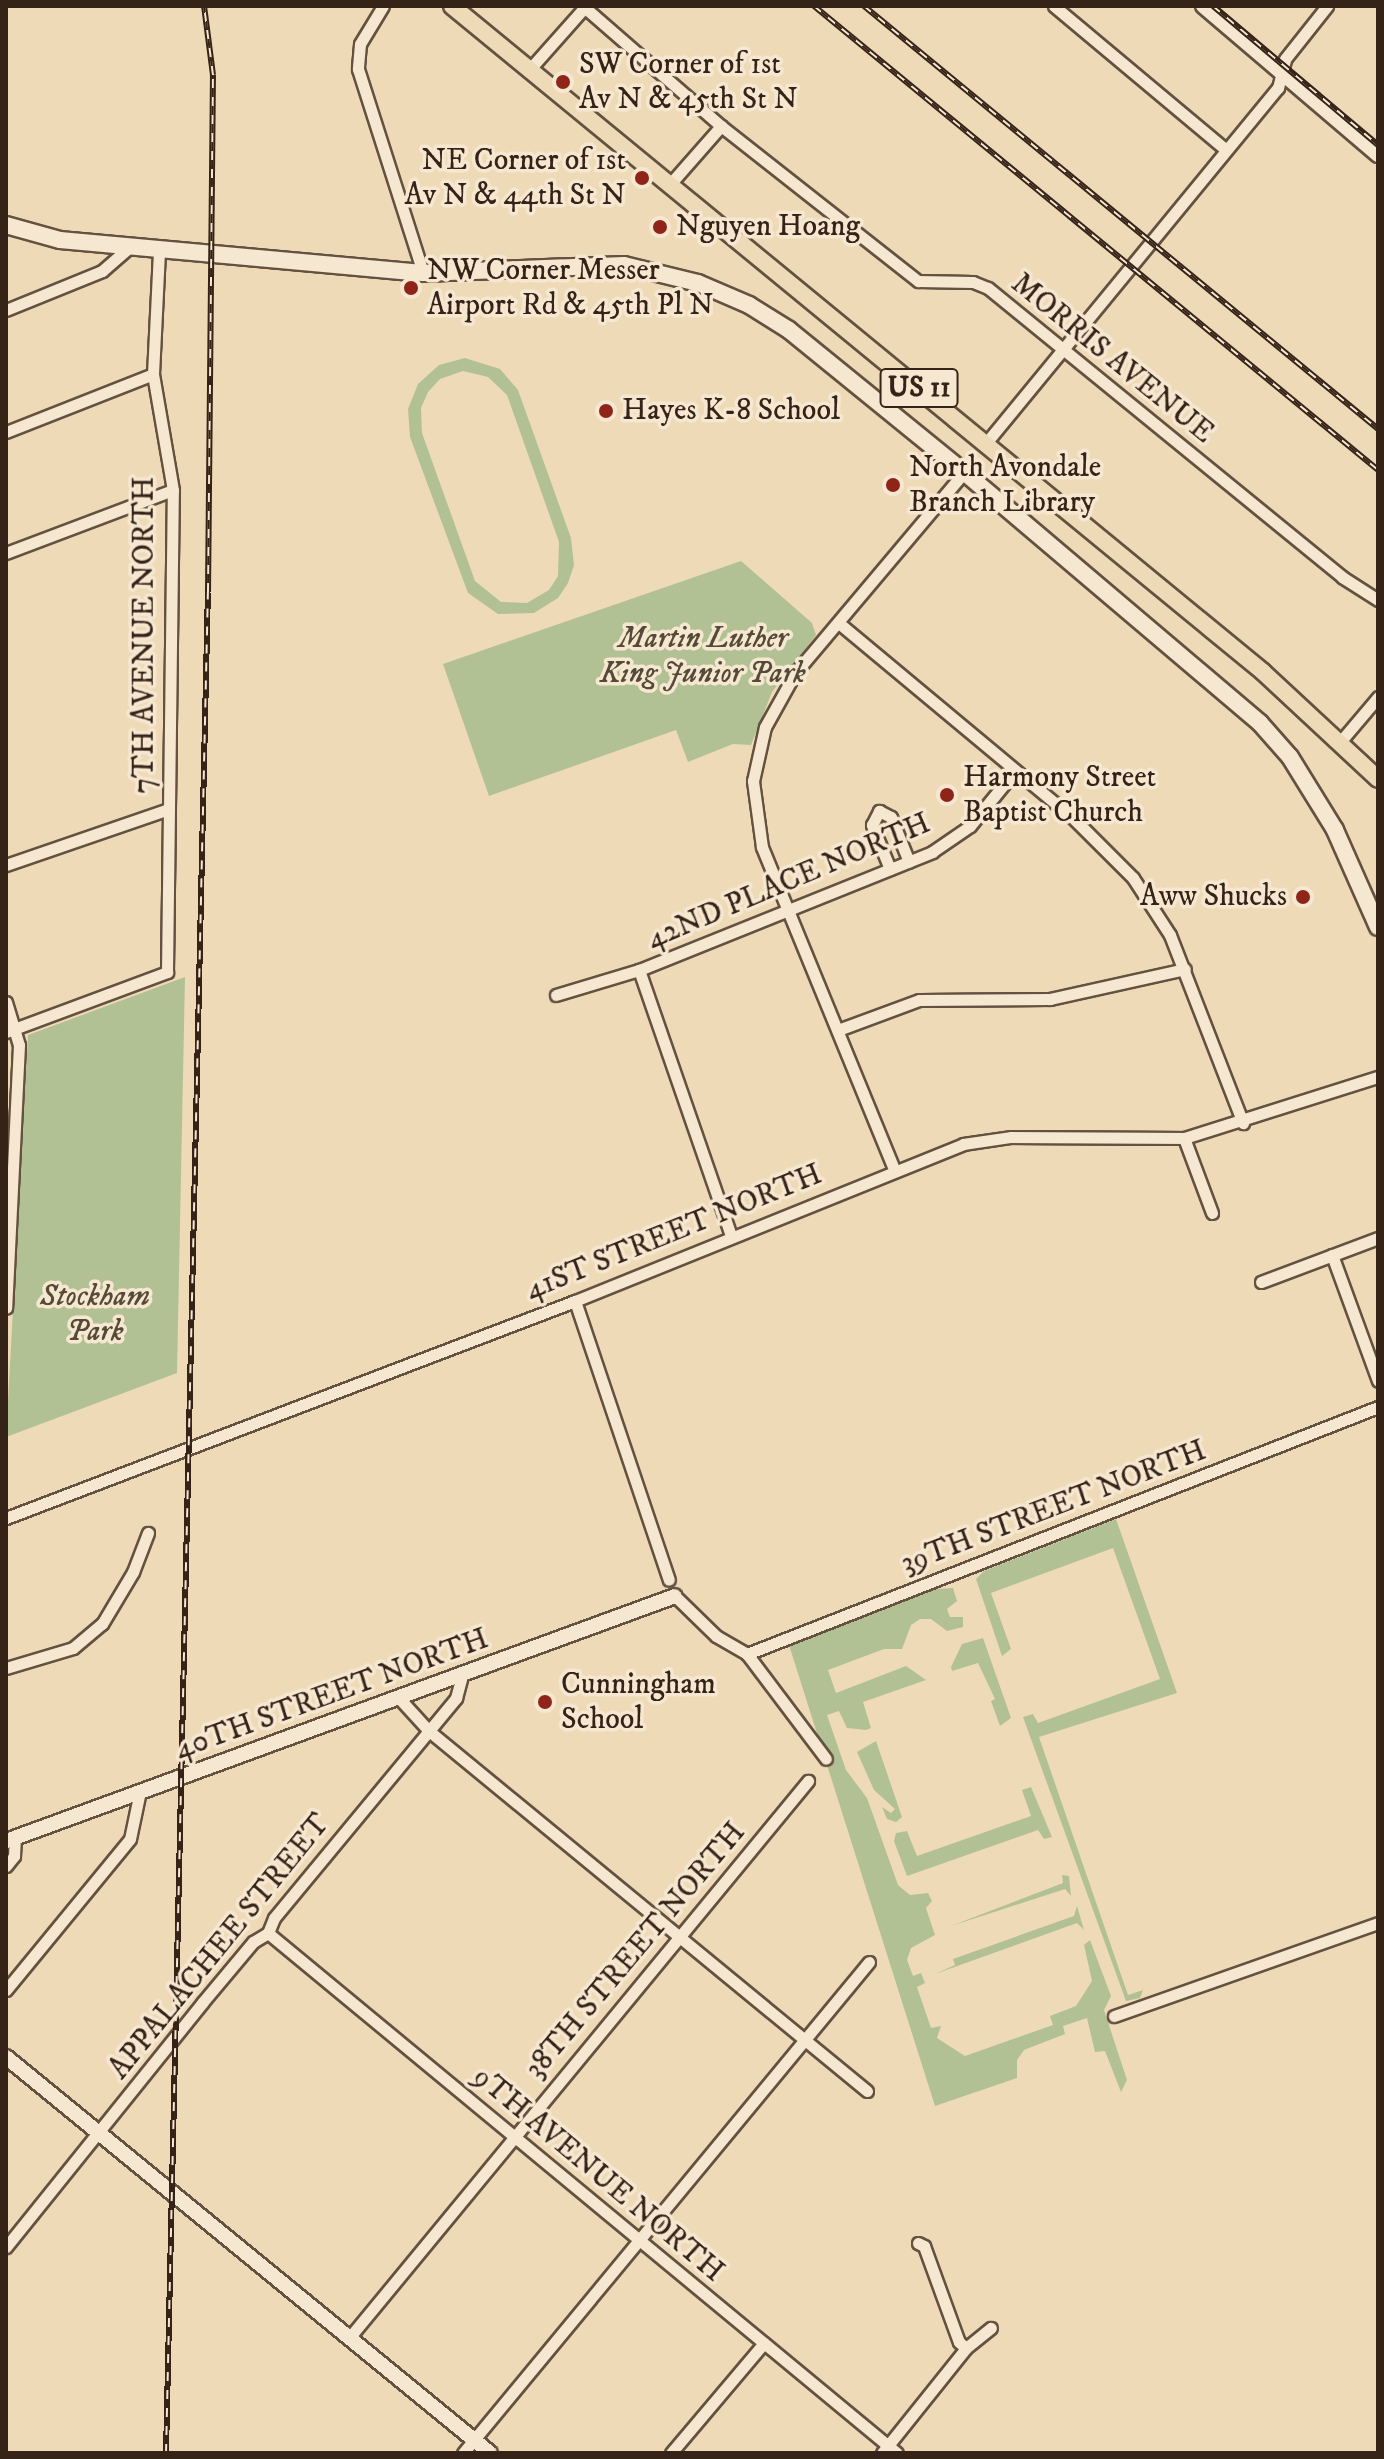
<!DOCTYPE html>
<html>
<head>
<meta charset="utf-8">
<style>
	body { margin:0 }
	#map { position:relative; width:1384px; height:2459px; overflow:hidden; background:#efdab7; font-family:"IM FELL DW Pica",serif }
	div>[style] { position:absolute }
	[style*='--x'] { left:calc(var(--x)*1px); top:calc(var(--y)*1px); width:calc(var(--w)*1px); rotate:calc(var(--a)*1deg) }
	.green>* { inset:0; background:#b2c193 }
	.roads { filter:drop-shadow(2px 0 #645140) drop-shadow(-2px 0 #645140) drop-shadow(0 2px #645140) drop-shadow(0 -2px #645140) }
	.minor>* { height:11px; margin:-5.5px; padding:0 5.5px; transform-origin:5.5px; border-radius:5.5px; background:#f5e7d0 }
	.tertiary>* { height:14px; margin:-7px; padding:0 7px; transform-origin:7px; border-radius:7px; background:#f5e7d0 }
	.secondary>* { height:16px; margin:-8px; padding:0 8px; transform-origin:8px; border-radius:8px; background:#f5e7d0 }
	.primary>* { height:16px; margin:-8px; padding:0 8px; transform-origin:8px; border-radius:8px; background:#efdab7 }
	.rail>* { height:6px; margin-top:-3px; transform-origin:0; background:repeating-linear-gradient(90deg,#f5e7d0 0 9px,#362318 0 18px); box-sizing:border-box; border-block:2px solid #362318 }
	.dots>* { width:22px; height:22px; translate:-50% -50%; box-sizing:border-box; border:4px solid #f5e7d0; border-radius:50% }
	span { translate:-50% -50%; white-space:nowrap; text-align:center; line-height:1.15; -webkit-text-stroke:7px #f5e7d0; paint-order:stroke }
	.shield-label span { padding:2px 6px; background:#f5e7d0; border:2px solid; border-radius:6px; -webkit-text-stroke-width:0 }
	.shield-label { font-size:28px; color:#362318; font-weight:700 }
	.poi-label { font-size:30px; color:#362318 }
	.left { translate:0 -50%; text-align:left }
	.right { translate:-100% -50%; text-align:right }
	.street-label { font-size:30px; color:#362318 }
	.park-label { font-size:30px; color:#554a37; font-style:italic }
	.frame { position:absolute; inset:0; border:8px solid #362318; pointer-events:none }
</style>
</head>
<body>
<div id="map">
	<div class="green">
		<div style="clip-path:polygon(evenodd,465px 358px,500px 369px,518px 390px,571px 538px,574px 565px,568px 583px,558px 598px,534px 613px,498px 614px,468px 593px,410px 437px,408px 409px,418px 384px,439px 365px,465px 358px,463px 371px,488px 377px,507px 395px,559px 542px,558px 576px,549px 590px,527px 603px,501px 602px,475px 581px,422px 433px,421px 408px,428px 392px,440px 379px,463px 371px)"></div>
		<div style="clip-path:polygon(741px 561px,812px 623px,816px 635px,772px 692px,751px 745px,733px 744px,688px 762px,676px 730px,489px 796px,443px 664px)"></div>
		<div style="clip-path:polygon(185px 977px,177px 1373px,6px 1437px,28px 1035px)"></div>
		<div style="clip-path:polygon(1116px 1519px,1177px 1693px,1039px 1737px,1128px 1995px,1143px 1990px,1140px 1998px,1126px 2001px,1023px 1717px,1033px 1714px,1038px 1723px,1160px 1679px,1113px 1548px,991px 1593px,1011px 1649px,1002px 1656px,976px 1579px,984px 1571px)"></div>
		<div style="clip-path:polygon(953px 1588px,957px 1601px,947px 1609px,950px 1617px,963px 1617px,963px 1627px,947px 1631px,931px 1619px,920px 1619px,911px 1625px,902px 1649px,884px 1649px,828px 1670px,836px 1693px,906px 1666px,926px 1680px,863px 1702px,871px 1728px,866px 1730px,847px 1728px,839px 1711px,827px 1715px,846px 1770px,867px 1798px,898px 1885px,910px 1895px,928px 1893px,932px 1901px,926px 1908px,935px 1935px,911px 1948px,907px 1960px,913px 1976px,921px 1973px,925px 1983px,917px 1987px,931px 2028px,941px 2026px,937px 2038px,965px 2056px,1053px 2025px,1050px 2016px,1076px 2006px,1092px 1981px,1084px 1945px,1090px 1940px,1111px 1996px,1104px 2010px,1127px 2080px,1121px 2092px,1105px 2051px,1095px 2052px,1087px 2018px,1063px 2026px,1065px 2034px,1024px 2050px,1017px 2060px,1017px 2078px,935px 2106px,789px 1645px,935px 1589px)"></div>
		<div style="clip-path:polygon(983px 1638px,1011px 1718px,1000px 1726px,991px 1701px,995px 1699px,978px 1663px,952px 1671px,951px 1667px,962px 1644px)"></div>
		<div style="clip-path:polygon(876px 1741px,902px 1817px,896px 1822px,887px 1819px,882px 1807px,891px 1813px,895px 1809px,874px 1790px,857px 1752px)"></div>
		<div style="clip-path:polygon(1031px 1787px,1052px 1837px,1044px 1839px,1038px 1830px,907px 1876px,894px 1841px,896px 1833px,907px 1831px,917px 1856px,1031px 1816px,1022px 1790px)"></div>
		<div style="clip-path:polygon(1062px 1875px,1069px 1876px,1071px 1896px,1065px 1889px,951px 1926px,1063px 1883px)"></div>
		<div style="clip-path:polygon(1077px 1906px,1084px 1930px,1077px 1923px,935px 1974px,955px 1965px,953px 1959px,1074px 1916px)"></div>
	</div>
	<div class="roads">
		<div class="minor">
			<div style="--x:383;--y:6;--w:44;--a:121.2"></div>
			<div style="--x:360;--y:44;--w:25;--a:95"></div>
			<div style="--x:358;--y:69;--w:214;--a:72.3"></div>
			<div style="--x:583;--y:6;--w:183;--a:41"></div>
			<div style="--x:721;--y:126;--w:251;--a:38.2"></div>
			<div style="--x:918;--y:281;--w:55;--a:1"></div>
			<div style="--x:973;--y:282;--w:16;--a:22"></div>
			<div style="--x:988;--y:288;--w:457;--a:39.2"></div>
			<div style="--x:1342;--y:577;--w:43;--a:32.6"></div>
			<div style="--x:1054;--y:6;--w:224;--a:39.9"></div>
			<div style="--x:529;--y:70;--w:83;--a:-48.4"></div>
			<div style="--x:671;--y:183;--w:76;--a:-48.7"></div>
			<div style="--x:6;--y:310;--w:104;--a:-22.1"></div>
			<div style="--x:102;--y:271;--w:37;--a:-41"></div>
			<div style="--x:6;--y:432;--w:158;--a:-21.5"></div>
			<div style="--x:986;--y:443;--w:460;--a:-50.6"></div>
			<div style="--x:1278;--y:88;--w:30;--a:-76"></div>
			<div style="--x:1285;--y:59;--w:68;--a:-51.6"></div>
			<div style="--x:6;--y:553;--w:178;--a:-20.7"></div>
			<div style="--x:840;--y:624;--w:306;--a:39.8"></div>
			<div style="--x:1075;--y:820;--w:82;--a:45"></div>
			<div style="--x:1133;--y:878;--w:68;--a:57"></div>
			<div style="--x:1170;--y:935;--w:202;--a:68.8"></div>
			<div style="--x:1340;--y:742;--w:59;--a:-49.8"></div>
			<div style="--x:6;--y:865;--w:172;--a:-19"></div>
			<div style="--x:890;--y:869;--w:48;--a:-112.2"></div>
			<div style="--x:872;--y:825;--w:16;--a:-63"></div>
			<div style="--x:879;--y:811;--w:13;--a:27"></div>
			<div style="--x:891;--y:817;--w:48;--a:68.2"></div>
			<div style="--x:639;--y:970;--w:281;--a:70.9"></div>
			<div style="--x:556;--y:995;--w:87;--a:-16.8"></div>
			<div style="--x:639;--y:970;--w:316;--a:-21.9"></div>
			<div style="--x:932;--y:852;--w:46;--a:-34.4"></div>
			<div style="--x:970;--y:826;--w:70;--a:-50.8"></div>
			<div style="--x:6;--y:1002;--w:45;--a:73.2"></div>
			<div style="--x:19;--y:1045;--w:263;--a:92.8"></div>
			<div style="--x:838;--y:1030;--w:86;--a:-20.3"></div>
			<div style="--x:919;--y:1000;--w:131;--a:-0.4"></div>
			<div style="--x:1050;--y:999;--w:138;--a:-12.5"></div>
			<div style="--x:6;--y:1032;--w:172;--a:-20.4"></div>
			<div style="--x:167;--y:972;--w:482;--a:-89.3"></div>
			<div style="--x:173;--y:490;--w:118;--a:-99.8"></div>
			<div style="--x:153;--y:374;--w:123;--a:-87.2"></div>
			<div style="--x:1184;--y:1138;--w:80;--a:69.5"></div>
			<div style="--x:894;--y:1169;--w:348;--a:-112.3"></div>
			<div style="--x:762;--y:847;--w:67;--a:-97.8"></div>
			<div style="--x:753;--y:781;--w:55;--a:-77.5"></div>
			<div style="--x:765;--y:727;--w:62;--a:-60.9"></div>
			<div style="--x:795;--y:673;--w:263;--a:-49.9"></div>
			<div style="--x:1332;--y:1255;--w:134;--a:69.9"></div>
			<div style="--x:1261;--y:1282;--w:125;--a:-20.6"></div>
			<div style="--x:575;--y:1301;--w:294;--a:71.4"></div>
			<div style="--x:6;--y:1518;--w:609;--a:-20.88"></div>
			<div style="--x:575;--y:1301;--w:419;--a:-22"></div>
			<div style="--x:963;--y:1144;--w:49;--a:-8.3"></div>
			<div style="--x:1011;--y:1137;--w:173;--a:0.3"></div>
			<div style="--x:1184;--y:1138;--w:203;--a:-17.5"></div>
			<div style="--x:675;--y:1596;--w:57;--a:44.3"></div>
			<div style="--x:716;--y:1636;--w:36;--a:30"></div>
			<div style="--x:747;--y:1654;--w:131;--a:53"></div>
			<div style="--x:747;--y:1654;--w:678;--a:-21.38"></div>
			<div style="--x:6;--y:1668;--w:70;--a:-16.6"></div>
			<div style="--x:73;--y:1648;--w:38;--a:-40"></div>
			<div style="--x:102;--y:1624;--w:61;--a:-59.2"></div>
			<div style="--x:133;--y:1572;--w:42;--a:-69"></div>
			<div style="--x:399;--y:1698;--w:45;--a:47.7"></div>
			<div style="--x:429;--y:1731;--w:567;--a:39.42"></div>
			<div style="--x:6;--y:1866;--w:13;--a:-51"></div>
			<div style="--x:14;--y:1856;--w:18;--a:-87"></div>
			<div style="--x:268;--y:1933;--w:816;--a:39.58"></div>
			<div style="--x:6;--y:1990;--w:195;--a:-50.6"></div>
			<div style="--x:130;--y:1839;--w:44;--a:-78.2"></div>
			<div style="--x:1114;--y:2016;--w:280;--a:-19.4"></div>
			<div style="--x:918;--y:2243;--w:7;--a:27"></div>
			<div style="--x:924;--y:2246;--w:102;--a:70"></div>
			<div style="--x:959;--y:2342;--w:9;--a:41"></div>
			<div style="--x:6;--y:2247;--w:313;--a:-51.2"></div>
			<div style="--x:202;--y:2003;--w:80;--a:-50.1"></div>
			<div style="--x:253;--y:1942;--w:17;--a:-31"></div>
			<div style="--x:268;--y:1933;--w:16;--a:-68"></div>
			<div style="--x:274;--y:1918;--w:286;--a:-50.4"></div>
			<div style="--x:456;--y:1698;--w:24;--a:-75"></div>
			<div style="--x:349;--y:2338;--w:722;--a:-50.51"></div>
			<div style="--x:463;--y:2453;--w:637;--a:-50.41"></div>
			<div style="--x:671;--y:2453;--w:144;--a:-49.8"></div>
			<div style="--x:882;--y:2453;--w:134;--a:-51.3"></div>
			<div style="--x:966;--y:2348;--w:32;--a:-39"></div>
		</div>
		<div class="tertiary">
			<div style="--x:1203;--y:6;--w:230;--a:40.4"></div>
			<div style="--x:6;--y:1841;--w:712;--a:-20.11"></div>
			<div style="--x:6;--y:2057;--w:625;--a:39.29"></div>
		</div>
		<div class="secondary">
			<div style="--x:6;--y:225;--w:56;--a:15.5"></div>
			<div style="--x:60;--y:240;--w:364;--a:5.2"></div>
			<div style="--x:423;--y:273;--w:201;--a:-2.3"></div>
			<div style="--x:624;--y:265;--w:76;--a:13.7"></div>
			<div style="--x:698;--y:283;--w:56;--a:23.3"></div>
			<div style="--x:749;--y:305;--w:47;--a:32"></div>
			<div style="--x:789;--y:330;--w:225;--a:39.1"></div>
			<div style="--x:964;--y:472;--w:388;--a:40.3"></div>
			<div style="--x:1260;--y:723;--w:45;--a:48.6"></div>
			<div style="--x:1290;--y:757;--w:86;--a:58.3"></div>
			<div style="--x:1335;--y:830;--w:106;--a:66.1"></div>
		</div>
		<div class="primary">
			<div style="--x:452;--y:6;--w:1049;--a:39.39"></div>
			<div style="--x:1263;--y:672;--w:157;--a:42.9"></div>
		</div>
	</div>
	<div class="rail">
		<div style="--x:814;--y:6;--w:730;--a:39.44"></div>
		<div style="--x:864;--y:6;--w:666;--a:39.45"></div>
		<div style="--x:1213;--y:6;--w:216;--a:40.1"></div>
		<div style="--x:166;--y:2453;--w:1861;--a:-88.71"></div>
		<div style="--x:208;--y:592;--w:517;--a:-89.45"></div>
		<div style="--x:213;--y:75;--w:70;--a:-97.4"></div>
	</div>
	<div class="dots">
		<div style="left:563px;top:82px;background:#8f2418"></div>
		<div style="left:642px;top:178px;background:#8f2418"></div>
		<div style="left:660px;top:227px;background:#8f2418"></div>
		<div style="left:411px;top:288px;background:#8f2418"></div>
		<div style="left:606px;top:411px;background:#8f2418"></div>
		<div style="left:893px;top:485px;background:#8f2418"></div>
		<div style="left:947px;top:795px;background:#8f2418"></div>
		<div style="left:1303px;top:897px;background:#8f2418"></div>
		<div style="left:545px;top:1702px;background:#8f2418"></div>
	</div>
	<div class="shield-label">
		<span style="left:919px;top:388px">US 11</span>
	</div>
	<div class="poi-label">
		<span class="left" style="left:579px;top:82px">SW Corner of 1st<br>Av N &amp; 45th St N</span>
		<span class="right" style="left:626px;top:178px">NE Corner of 1st<br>Av N &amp; 44th St N</span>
		<span class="left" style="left:676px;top:227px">Nguyen Hoang</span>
		<span class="left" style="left:427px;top:288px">NW Corner Messer<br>Airport Rd &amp; 45th Pl N</span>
		<span class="left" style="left:622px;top:411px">Hayes K-8 School</span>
		<span class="left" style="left:909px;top:485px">North Avondale<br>Branch Library</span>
		<span class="left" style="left:963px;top:795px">Harmony Street<br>Baptist Church</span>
		<span class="right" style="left:1287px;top:897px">Aww Shucks</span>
		<span class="left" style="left:561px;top:1702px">Cunningham<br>School</span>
	</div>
	<div class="street-label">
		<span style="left:1112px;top:359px;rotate:39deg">MORRIS AVENUE</span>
		<span style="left:145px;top:635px;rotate:-90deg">7TH AVENUE NORTH</span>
		<span style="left:789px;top:882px;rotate:-23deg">42ND PLACE NORTH</span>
		<span style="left:674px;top:1233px;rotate:-22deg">41ST STREET NORTH</span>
		<span style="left:1054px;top:1508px;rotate:-21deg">39TH STREET NORTH</span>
		<span style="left:332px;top:1695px;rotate:-20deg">40TH STREET NORTH</span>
		<span style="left:220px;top:1947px;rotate:-51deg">APPALACHEE STREET</span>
		<span style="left:636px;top:1951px;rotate:-50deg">38TH STREET NORTH</span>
		<span style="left:598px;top:2175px;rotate:40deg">9TH AVENUE NORTH</span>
	</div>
	<div class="park-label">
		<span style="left:703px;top:656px">Martin Luther<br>King Junior Park</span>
		<span style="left:95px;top:1314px">Stockham<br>Park</span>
	</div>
	<div class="frame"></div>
</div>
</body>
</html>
